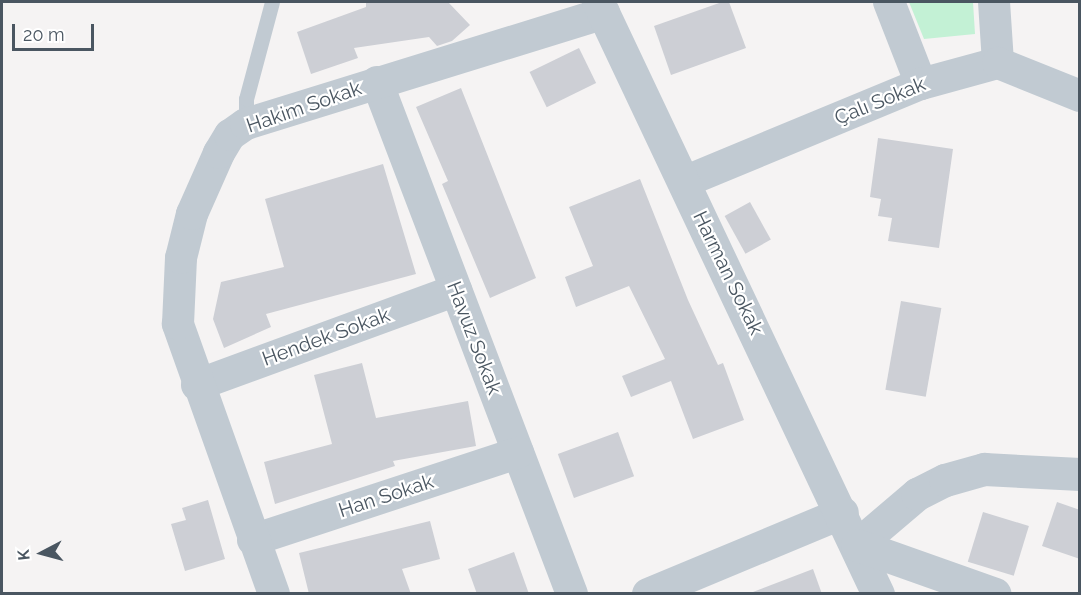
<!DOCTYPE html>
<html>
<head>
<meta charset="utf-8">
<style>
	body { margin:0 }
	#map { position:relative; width:1081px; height:595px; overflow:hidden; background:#f5f3f3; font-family:Raleway,sans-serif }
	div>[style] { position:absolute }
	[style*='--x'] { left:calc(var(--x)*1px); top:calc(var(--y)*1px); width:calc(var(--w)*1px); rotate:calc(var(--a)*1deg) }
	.green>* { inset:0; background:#c3f1d5 }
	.building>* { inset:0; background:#cdcfd5; transform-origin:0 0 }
	.service>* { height:15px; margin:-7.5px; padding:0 7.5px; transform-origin:7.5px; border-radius:7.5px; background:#c1cad2 }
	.minor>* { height:32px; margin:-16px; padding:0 16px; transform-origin:16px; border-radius:16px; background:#c1cad2 }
	.tertiary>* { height:33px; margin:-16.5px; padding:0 16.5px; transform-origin:16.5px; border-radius:16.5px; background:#c1cad2 }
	span { translate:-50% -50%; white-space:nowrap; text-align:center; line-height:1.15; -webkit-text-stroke:4.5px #fff; paint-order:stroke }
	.street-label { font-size:20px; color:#4a5661 }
	.frame { position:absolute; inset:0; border:3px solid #4a5661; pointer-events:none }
	.north { position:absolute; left:12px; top:523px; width:60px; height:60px; -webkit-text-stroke:4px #fff; paint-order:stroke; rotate:264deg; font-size:16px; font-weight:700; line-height:24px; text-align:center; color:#4a5661 }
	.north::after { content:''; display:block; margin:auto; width:21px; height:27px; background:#4a5661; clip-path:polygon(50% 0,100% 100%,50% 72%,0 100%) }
	.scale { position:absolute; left:12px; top:24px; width:82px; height:27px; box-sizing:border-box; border:3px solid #4a5661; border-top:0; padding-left:8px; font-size:18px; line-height:21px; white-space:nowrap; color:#4a5661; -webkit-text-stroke:4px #fff; paint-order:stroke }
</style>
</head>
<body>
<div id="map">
	<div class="green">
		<div style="clip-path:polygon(909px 2px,973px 2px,975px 34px,924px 39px)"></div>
	</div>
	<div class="building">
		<div style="clip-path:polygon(366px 2px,448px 2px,470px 25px,452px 41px,437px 46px,429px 37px,354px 48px,358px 58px,311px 74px,297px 32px,366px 7px)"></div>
		<div style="clip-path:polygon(722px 2px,729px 2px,746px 48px,671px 75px,654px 26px)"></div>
		<div style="left:579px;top:48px;width:39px;height:55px;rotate:64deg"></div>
		<div style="clip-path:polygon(461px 88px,536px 278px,490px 298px,442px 184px,448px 181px,416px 107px)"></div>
		<div style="clip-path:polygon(878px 138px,953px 149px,939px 248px,888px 241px,892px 218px,878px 216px,881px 199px,870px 197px)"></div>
		<div style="clip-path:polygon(383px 164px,416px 274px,266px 314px,271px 327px,224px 348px,213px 319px,221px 282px,284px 267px,265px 199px)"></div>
		<div style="clip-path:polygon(640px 179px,688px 300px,718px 365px,723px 363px,744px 420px,693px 439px,671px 381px,631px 397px,622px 376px,665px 359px,629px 286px,576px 307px,565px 277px,593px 266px,569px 207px)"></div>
		<div style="left:750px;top:202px;width:43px;height:29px;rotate:61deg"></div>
		<div style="left:901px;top:301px;width:41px;height:90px;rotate:10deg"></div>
		<div style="clip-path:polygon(362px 363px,376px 418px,468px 401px,476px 446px,393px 461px,395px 466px,275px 504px,264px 462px,332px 444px,314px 375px)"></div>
		<div style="left:618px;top:432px;width:47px;height:64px;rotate:70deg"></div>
		<div style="clip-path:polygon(208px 500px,225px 559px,185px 571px,171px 524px,186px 520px,182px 508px)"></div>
		<div style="clip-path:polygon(1057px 502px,1080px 510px,1080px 559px,1042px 546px)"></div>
		<div style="left:983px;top:512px;width:48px;height:52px;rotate:17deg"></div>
		<div style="clip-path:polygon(430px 521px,440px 559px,402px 569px,411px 594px,309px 594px,299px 553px)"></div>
		<div style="clip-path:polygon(514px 552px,529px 594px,477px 594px,468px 569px)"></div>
		<div style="clip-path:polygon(813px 569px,822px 594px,753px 594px,753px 592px)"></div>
	</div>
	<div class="service">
		<div style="--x:246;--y:124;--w:25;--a:-90"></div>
		<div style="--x:246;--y:99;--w:100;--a:-75"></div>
	</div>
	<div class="minor">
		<div style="--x:889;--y:2;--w:88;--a:68.7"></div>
		<div style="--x:994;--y:2;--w:61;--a:86.2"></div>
		<div style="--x:377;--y:82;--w:548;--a:69.15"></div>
		<div style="--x:684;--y:182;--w:256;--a:-22.5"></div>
		<div style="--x:921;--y:84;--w:80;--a:-15.3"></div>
		<div style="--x:998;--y:63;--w:88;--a:21.9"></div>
		<div style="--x:197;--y:385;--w:276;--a:-20.1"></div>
		<div style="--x:253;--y:540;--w:279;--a:-18.2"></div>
		<div style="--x:274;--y:594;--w:287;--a:-109.6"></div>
		<div style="--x:178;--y:324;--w:66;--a:-87.4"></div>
		<div style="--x:181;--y:258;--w:45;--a:-76"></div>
		<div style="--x:192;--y:214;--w:67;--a:-66.1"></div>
		<div style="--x:219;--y:153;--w:21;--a:-59"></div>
		<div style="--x:230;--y:135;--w:19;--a:-35"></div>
		<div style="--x:246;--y:124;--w:375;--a:-17.2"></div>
		<div style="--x:648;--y:594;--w:211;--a:-22.6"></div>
	</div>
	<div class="tertiary">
		<div style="--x:598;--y:2;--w:655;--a:64.69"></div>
		<div style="--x:857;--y:545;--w:79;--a:-40.4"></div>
		<div style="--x:917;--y:494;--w:31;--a:-27"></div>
		<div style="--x:945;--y:480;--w:41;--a:-15.8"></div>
		<div style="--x:984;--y:469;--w:96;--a:3"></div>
		<div style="--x:857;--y:545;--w:146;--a:19.5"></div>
	</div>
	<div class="street-label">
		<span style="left:880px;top:101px;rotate:-22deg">Çalı Sokak</span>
		<span style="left:304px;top:107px;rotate:-19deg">Hakim Sokak</span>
		<span style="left:728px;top:273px;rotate:64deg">Harman Sokak</span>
		<span style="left:326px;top:337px;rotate:-20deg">Hendek Sokak</span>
		<span style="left:474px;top:338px;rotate:69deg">Havuz Sokak</span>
		<span style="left:386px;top:496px;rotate:-18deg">Han Sokak</span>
	</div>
	<div class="frame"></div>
	<div class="north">K</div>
	<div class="scale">20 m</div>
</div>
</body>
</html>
